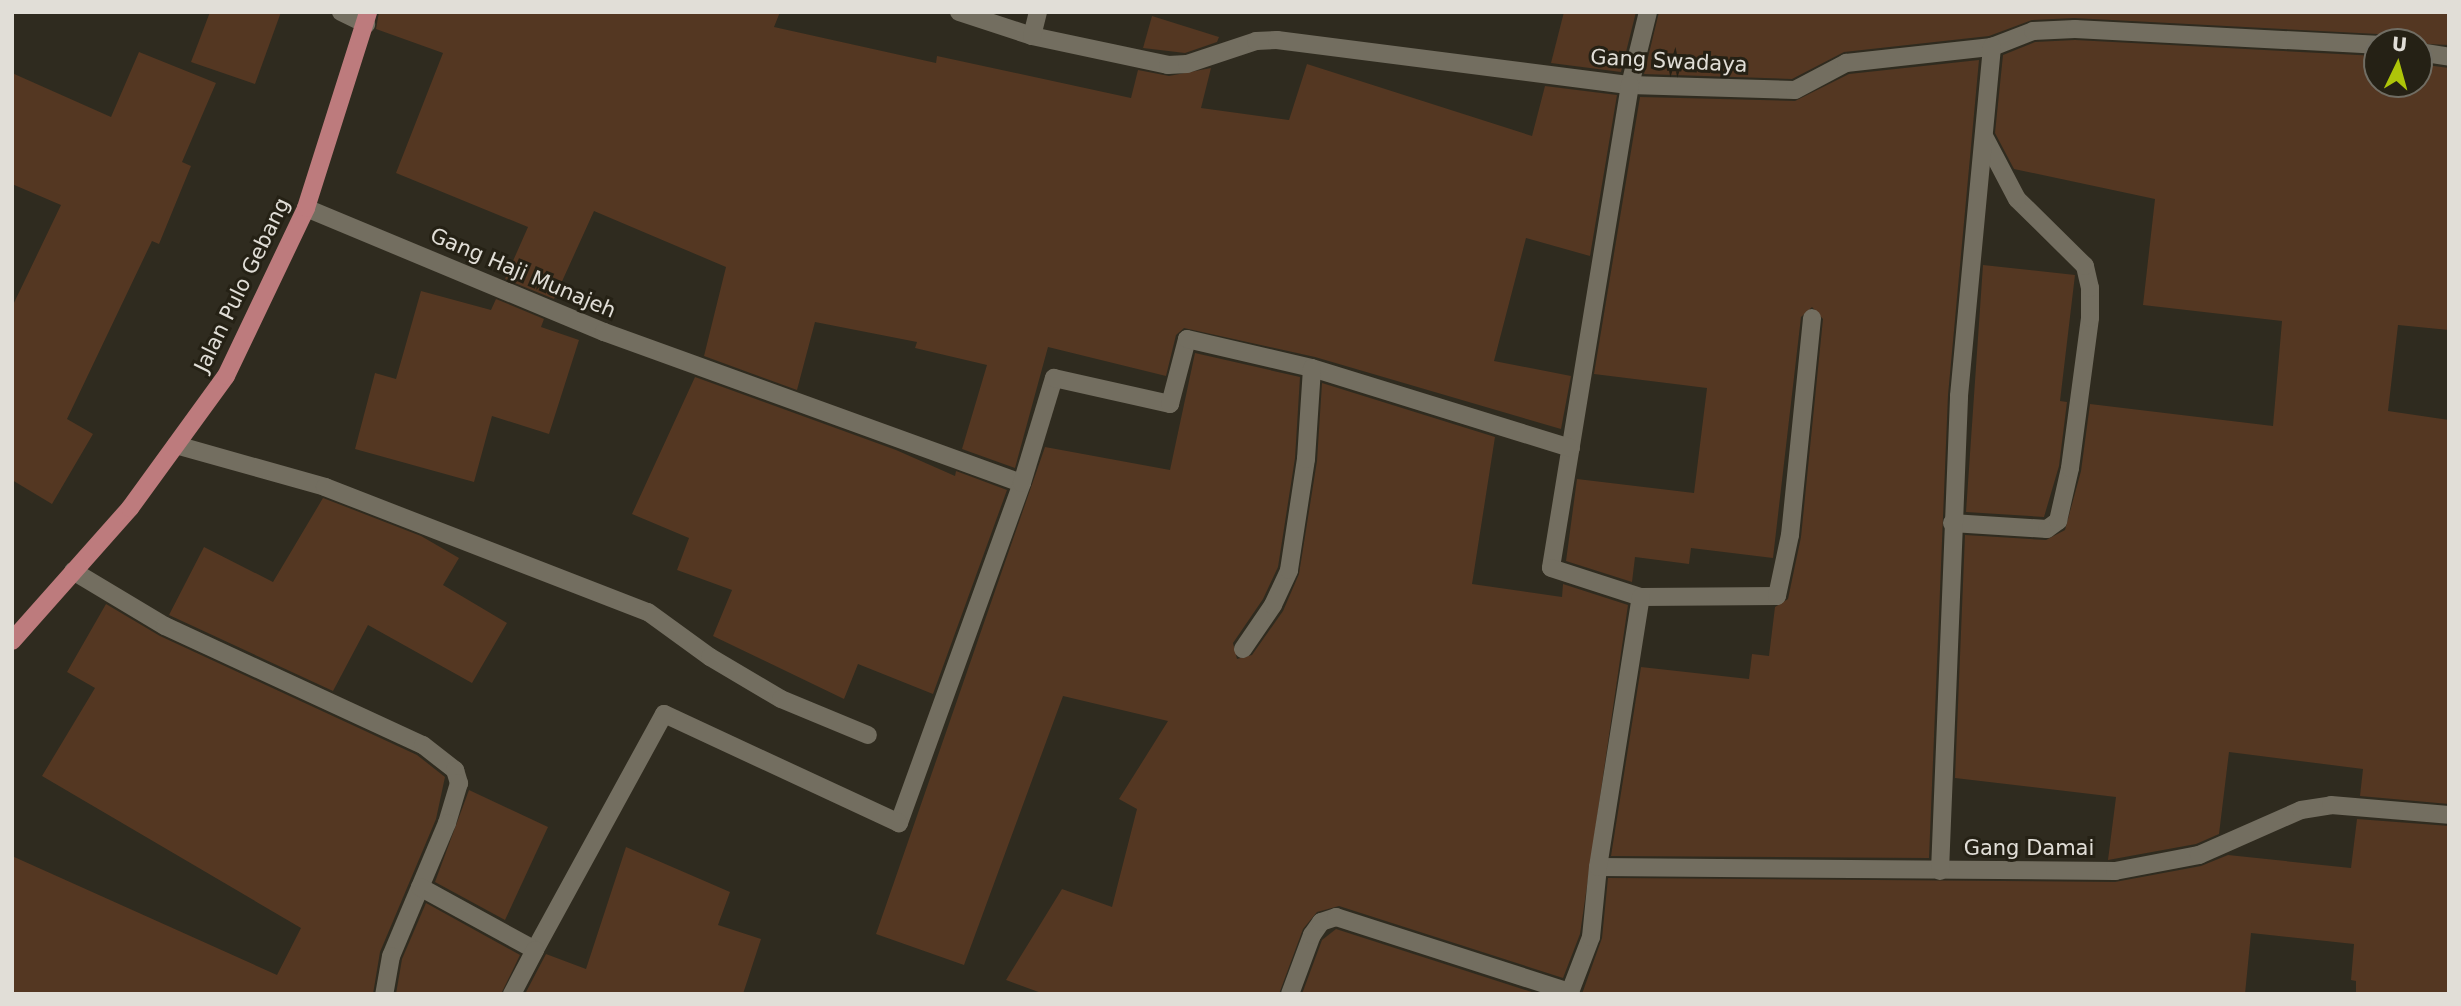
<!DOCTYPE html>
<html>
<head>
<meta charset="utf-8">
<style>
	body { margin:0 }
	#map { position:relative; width:2461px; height:1006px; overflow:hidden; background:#2f2b1f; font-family:"DejaVu Sans",sans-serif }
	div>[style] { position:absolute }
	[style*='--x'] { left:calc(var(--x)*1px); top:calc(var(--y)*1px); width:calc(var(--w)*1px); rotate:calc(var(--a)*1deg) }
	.building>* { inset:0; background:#543722 }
	.street>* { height:18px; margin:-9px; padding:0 9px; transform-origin:9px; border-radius:9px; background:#736e60 }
	.primary>* { height:18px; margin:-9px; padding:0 9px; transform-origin:9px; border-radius:9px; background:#bd7b7d }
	span { translate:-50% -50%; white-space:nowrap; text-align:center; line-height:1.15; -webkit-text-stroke:6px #252115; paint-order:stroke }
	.street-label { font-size:21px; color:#e1ded7 }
	.frame { position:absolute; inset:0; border:14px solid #e1ded7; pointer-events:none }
	.north { position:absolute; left:2363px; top:28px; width:70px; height:70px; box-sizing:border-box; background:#252115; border:2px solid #706d63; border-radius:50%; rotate:5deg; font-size:19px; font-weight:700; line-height:28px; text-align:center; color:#e1ded7 }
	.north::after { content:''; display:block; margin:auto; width:24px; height:32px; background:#aec509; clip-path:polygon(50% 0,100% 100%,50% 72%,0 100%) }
</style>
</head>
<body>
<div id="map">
	<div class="building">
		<div style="clip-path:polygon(210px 12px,281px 12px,255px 84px,191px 62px)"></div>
		<div style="clip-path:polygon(379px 12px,780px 12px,774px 27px,936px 63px,937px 56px,1131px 98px,1138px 70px,1169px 76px,1211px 68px,1201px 108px,1289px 120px,1307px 64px,1532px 136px,1545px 86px,1617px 95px,1590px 256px,1526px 238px,1494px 361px,1571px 376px,1561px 429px,1315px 357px,1184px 328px,1176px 335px,1166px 376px,1048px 347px,1015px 468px,962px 449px,987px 365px,915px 348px,917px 342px,815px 322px,797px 390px,704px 356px,726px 267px,594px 211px,554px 299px,505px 279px,528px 227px,396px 173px,443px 53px,376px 29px)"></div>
		<div style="clip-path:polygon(1564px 12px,1636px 12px,1621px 72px,1551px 63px)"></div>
		<div style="clip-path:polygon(1659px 12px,2449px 12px,2449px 45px,2388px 42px,2378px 34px,2074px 18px,2032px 20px,1989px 36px,1844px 52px,1792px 79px,1644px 74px)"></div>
		<div style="clip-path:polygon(1152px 16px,1219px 37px,1217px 42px,1185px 53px,1143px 48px)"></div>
		<div style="clip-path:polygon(2075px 40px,2377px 56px,2377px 84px,2419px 84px,2419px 64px,2449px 68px,2449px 330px,2398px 325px,2388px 411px,2449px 420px,2449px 804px,2360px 796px,2363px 769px,2229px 752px,2219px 834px,2196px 844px,2108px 860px,2116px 797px,1955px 778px,1965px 535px,2046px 540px,2065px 530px,2081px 471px,2090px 404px,2273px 426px,2282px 321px,2143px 305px,2155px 199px,2014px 169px,1995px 133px,2003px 55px,2035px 42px)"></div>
		<div style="clip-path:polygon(139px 52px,216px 83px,182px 162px,191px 166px,159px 244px,152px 241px,67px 419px,93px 434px,52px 504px,12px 480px,12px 307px,61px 205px,12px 184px,12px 73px,111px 117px)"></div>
		<div style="clip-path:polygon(1979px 60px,1948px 395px,1929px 858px,1611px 856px,1641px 667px,1749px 679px,1752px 654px,1769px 656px,1775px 607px,1788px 599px,1801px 537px,1823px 319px,1812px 307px,1801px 317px,1773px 558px,1691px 548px,1689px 564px,1635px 557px,1632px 582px,1566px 561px,1577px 479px,1694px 493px,1707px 388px,1594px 374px,1640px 97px,1795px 101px,1849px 74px)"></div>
		<div style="clip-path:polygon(1983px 265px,2075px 275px,2060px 401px,2067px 402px,2059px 466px,2044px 517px,1966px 512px)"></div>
		<div style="clip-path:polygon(421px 291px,491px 310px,496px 299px,544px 319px,541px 327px,579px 340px,549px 434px,492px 416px,474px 482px,355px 449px,375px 373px,396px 379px)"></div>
		<div style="clip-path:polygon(1195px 353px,1300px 377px,1295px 458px,1278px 567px,1263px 599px,1233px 643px,1237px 659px,1252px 655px,1283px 611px,1299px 574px,1317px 461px,1322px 383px,1495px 437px,1472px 584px,1562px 597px,1563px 584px,1628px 605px,1580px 934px,1563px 978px,1339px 906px,1317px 912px,1303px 929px,1279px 994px,1044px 994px,1006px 980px,1062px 889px,1112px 907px,1137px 809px,1119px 799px,1168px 721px,1063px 696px,964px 965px,876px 934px,1045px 447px,1170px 470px)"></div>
		<div style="clip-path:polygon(695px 377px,896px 450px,955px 476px,956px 471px,1007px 490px,933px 694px,858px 664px,844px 699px,713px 636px,732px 590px,677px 570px,689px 538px,632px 514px)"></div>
		<div style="clip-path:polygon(323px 498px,421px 536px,459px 558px,443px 585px,507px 623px,472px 683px,368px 625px,333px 691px,169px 615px,204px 547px,273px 582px)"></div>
		<div style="clip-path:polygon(106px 604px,160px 636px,417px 755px,445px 777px,436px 819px,380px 952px,373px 994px,12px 994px,12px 856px,277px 975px,301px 928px,42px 776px,95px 688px,67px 672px)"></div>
		<div style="clip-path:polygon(469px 790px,548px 827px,505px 920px,435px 882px)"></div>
		<div style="clip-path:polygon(2357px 819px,2449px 826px,2449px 994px,2356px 994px,2356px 981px,2351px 980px,2354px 944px,2251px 933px,2245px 994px,1582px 994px,1602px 938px,1608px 878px,2115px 882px,2201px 866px,2228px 855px,2351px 868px)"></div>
		<div style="clip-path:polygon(626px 847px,730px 892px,718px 925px,761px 939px,743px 994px,525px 994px,546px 954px,586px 969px)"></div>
		<div style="clip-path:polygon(426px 903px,520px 955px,501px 994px,396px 994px,402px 959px)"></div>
		<div style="clip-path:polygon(1336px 929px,1538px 994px,1302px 994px,1322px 940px)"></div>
	</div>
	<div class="street">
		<div style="--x:341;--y:12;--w:28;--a:26"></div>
		<div style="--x:959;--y:12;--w:77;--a:18.2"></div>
		<div style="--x:1032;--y:36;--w:139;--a:12"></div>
		<div style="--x:1168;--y:65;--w:19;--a:-3"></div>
		<div style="--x:1187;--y:64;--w:73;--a:-18.4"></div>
		<div style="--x:1256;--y:41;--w:21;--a:-3"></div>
		<div style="--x:1277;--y:40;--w:356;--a:7.3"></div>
		<div style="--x:1630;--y:85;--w:165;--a:1.7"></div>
		<div style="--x:1795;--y:90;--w:58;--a:-27.9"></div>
		<div style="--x:1846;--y:63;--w:147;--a:-6.3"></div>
		<div style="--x:1992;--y:47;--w:44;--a:-21.3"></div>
		<div style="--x:2033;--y:31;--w:42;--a:-2.7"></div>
		<div style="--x:2075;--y:29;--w:302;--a:3"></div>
		<div style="--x:1648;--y:12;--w:75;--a:103.9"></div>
		<div style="--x:1630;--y:85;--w:489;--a:99.3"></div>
		<div style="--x:1551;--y:568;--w:95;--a:17.9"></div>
		<div style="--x:1641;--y:597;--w:136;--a:-0.4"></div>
		<div style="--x:1777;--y:596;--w:62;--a:-78"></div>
		<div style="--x:1790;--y:535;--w:218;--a:-84.2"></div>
		<div style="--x:1032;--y:36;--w:25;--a:-76"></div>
		<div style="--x:2419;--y:52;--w:30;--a:9"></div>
		<div style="--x:306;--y:208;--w:323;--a:22.6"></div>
		<div style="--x:604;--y:332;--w:444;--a:19.9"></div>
		<div style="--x:1022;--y:483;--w:362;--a:109.9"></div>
		<div style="--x:899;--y:823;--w:259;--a:-155.1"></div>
		<div style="--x:664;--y:714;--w:269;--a:118.7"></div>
		<div style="--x:176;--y:445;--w:155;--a:15.7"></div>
		<div style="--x:325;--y:487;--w:346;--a:21.2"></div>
		<div style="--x:648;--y:612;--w:77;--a:36"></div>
		<div style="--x:710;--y:657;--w:82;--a:30.6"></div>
		<div style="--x:781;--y:699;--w:94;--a:22.5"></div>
		<div style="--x:1022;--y:483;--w:110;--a:-73.1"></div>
		<div style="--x:1054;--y:378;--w:119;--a:12.6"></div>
		<div style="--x:1170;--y:404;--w:67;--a:-75.3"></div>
		<div style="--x:1187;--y:339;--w:128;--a:13.1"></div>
		<div style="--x:1312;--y:368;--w:271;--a:17.2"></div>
		<div style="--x:1952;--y:523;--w:95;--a:3.6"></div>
		<div style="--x:2047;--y:529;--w:14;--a:-36"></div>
		<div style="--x:2058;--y:521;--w:54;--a:-77.2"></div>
		<div style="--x:2070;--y:468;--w:151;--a:-82.4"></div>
		<div style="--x:2090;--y:318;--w:30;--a:-90"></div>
		<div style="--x:2090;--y:288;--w:23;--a:-103"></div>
		<div style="--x:2085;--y:266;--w:95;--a:-135.4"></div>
		<div style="--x:2017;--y:199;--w:69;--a:-117.7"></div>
		<div style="--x:73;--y:571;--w:107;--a:30.9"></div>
		<div style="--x:165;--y:626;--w:284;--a:24.8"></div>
		<div style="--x:423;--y:745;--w:41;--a:38"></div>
		<div style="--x:455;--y:770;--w:14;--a:73"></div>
		<div style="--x:459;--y:783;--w:42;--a:106.7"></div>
		<div style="--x:447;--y:823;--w:144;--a:112.8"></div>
		<div style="--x:391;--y:956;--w:39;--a:100"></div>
		<div style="--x:1243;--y:649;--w:53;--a:-55.7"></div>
		<div style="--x:1273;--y:605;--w:38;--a:-65"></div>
		<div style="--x:1289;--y:570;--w:112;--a:-81.3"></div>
		<div style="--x:1306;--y:459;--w:91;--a:-86.2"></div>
		<div style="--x:1598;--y:867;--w:517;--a:0.44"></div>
		<div style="--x:2115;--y:871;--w:86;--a:-10.8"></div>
		<div style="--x:2199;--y:855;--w:111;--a:-23.8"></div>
		<div style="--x:2301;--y:810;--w:30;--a:-9"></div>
		<div style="--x:2331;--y:805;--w:118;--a:4.8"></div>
		<div style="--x:1940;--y:871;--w:475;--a:-87.7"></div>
		<div style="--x:1959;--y:396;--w:351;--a:-84.6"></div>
		<div style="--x:420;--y:887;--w:131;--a:28.7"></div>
		<div style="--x:535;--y:950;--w:50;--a:117.6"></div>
		<div style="--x:1290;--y:994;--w:63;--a:-69.6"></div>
		<div style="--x:1312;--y:935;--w:16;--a:-55"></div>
		<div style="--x:1321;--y:922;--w:16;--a:-18"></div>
		<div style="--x:1336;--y:917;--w:246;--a:17.8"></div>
		<div style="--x:1570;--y:992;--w:59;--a:-69.1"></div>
		<div style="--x:1591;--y:937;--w:70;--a:-84.3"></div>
		<div style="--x:1598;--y:867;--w:273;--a:-81"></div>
	</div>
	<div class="primary">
		<div style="--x:12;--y:641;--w:178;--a:-48.4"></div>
		<div style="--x:130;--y:508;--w:163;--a:-54"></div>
		<div style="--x:226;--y:376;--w:186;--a:-64.5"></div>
		<div style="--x:306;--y:208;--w:206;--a:-72.4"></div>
	</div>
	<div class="street-label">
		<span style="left:1669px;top:61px;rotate:3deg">Gang Swadaya</span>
		<span style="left:523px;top:273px;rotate:23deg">Gang Haji Munajeh</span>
		<span style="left:242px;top:285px;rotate:-64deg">Jalan Pulo Gebang</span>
		<span style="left:2029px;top:848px">Gang Damai</span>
	</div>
	<div class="frame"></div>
	<div class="north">U</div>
</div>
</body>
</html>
